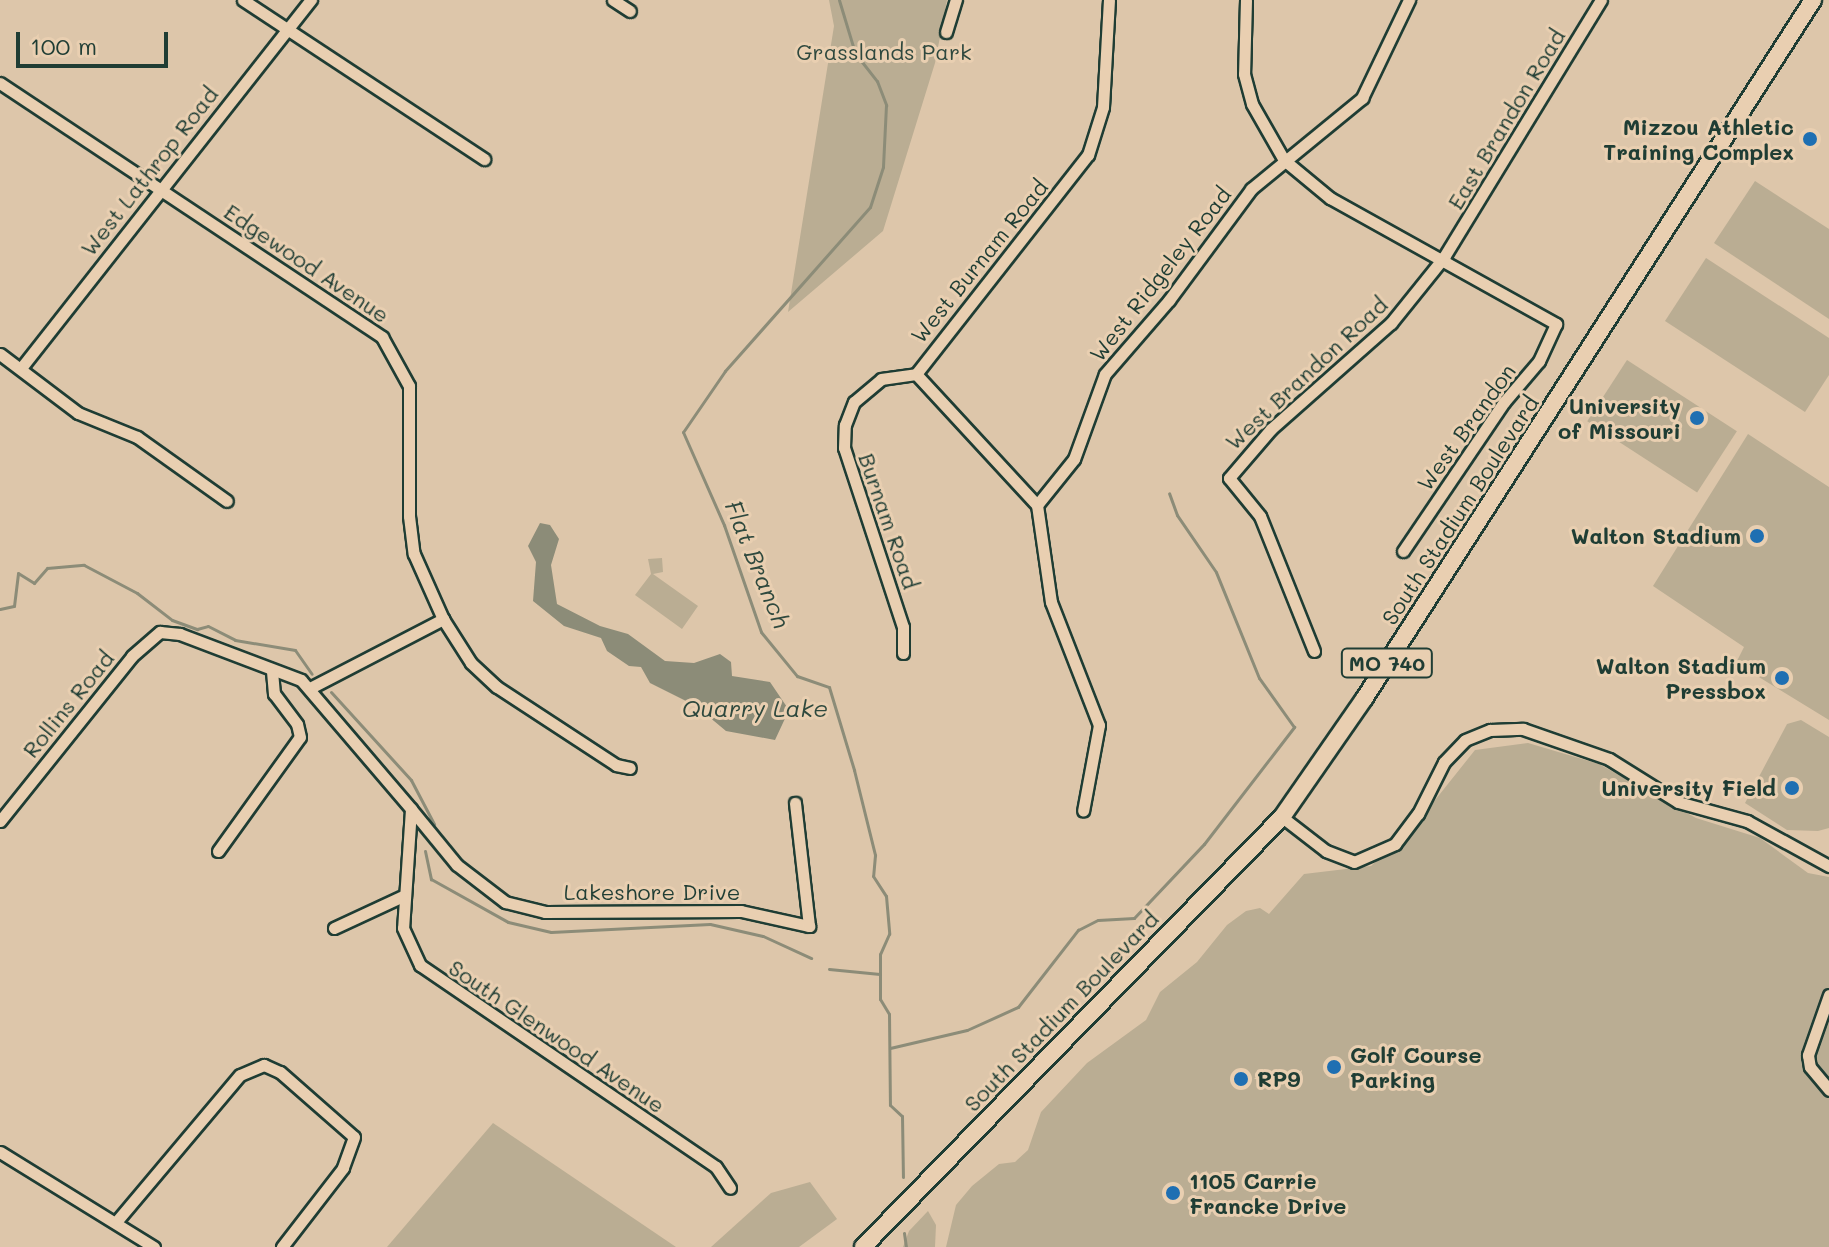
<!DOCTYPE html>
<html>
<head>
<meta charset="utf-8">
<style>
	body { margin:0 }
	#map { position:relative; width:1829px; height:1247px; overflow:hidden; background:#ddc6aa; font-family:Mali,sans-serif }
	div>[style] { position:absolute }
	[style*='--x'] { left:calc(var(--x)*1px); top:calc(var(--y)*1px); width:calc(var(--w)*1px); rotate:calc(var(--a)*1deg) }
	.green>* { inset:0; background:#baad93; transform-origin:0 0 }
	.water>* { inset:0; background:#8c8c78 }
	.stream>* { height:3px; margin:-1.5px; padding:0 1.5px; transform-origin:1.5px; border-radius:1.5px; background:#8c8c78 }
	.roads { filter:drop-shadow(2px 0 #1f3d34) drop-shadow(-2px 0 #1f3d34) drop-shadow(0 2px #1f3d34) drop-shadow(0 -2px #1f3d34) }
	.street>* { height:11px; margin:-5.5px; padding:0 5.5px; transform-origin:5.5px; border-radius:5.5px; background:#e9cfb1 }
	.primary>* { height:16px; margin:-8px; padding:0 8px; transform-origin:8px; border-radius:8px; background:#e9cfb1 }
	.dots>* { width:22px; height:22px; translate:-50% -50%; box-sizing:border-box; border:4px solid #e9cfb1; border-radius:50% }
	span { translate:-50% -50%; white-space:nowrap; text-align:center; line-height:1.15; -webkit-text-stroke:6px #e9cfb1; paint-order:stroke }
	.shield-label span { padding:2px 6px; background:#e9cfb1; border:2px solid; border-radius:6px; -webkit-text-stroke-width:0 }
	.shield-label { font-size:20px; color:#1f3d34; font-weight:700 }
	.park-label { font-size:22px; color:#2e483e }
	.street-label { font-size:22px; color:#1f3d34 }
	.poi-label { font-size:22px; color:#1f3d34; font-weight:700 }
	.right { translate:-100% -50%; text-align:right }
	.left { translate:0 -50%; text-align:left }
	.water-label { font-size:24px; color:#2f493e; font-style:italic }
	.scale { position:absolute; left:16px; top:32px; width:152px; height:36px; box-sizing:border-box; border:4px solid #1f3d34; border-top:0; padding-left:10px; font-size:24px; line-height:28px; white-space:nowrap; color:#1f3d34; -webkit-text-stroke:6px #e9cfb1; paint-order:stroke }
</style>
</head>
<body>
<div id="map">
	<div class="green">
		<div style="clip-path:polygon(829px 0,947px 0,935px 63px,883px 231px,788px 312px,834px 26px)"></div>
		<div style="clip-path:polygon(1755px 181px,1829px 229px,1829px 319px,1714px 243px)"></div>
		<div style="clip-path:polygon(1706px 258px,1829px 338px,1829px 375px,1805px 412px,1665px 321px)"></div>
		<div style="left:1627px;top:360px;width:131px;height:73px;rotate:33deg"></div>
		<div style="clip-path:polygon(1748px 434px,1829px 487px,1829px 720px,1736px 663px,1744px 647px,1653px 586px)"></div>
		<div style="clip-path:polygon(662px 558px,663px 572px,653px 574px,698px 606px,682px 629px,635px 595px,651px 574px,648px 559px)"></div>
		<div style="clip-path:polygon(1801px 720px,1829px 737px,1829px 828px,1818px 831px,1787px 830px,1745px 803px,1787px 724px)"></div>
		<div style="clip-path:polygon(1528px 743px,1599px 764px,1696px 818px,1760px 838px,1808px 873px,1829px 877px,1829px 1247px,946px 1247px,956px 1205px,972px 1186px,999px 1164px,1015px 1162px,1028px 1150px,1041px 1112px,1087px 1063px,1146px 1020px,1160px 992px,1197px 962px,1227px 925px,1246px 911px,1260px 908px,1269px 914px,1304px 874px,1371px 866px,1420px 819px,1475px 750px)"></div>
		<div style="clip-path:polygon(493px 1123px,676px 1247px,387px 1247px)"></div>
		<div style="clip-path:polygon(810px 1182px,837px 1219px,799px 1247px,711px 1247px,771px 1193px)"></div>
		<div style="clip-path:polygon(928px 1211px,936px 1225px,935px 1247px,903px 1247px,909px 1231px)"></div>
	</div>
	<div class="water">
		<div style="clip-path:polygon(540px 523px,550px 525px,559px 539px,551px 565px,557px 604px,600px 626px,628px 634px,665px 661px,694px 663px,720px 654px,731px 662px,732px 676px,770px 682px,789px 710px,775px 740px,726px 731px,696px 706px,650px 683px,641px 667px,629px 666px,607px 651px,601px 638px,564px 626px,533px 601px,536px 562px,528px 546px)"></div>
	</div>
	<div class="stream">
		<div style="--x:839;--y:0;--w:55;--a:73.2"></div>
		<div style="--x:855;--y:53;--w:36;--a:52"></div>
		<div style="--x:877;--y:81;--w:26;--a:69"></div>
		<div style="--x:886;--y:105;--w:62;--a:92.8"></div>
		<div style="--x:883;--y:167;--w:42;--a:108"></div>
		<div style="--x:870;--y:207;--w:219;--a:131.5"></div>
		<div style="--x:725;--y:371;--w:74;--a:124.5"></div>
		<div style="--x:683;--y:432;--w:102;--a:66.2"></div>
		<div style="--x:724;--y:525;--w:113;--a:70.9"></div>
		<div style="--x:761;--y:632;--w:57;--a:50.7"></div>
		<div style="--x:797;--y:676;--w:34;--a:19"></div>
		<div style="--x:829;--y:687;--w:87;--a:73.2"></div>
		<div style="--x:854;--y:770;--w:88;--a:76.1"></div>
		<div style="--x:875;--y:855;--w:21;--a:95"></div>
		<div style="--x:873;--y:876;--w:24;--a:57"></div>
		<div style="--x:886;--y:896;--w:38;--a:85"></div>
		<div style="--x:889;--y:934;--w:22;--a:114"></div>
		<div style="--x:880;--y:954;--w:45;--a:90"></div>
		<div style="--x:880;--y:999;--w:17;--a:59"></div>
		<div style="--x:889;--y:1014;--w:91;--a:89.4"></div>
		<div style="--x:890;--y:1105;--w:16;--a:43"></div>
		<div style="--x:902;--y:1116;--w:61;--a:89.1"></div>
		<div style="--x:0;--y:609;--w:14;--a:-12"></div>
		<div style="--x:14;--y:606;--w:33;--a:-83"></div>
		<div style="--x:18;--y:573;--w:19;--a:32"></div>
		<div style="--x:34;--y:583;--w:20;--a:-49"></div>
		<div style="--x:47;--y:568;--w:37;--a:-5"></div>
		<div style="--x:84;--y:565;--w:60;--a:27.8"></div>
		<div style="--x:137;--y:593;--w:44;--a:37.6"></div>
		<div style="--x:172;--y:620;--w:27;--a:20"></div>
		<div style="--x:197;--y:629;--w:11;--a:-15"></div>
		<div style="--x:208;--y:626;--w:30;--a:27"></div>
		<div style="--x:235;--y:640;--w:61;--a:9.5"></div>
		<div style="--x:295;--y:650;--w:29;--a:55"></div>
		<div style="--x:331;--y:692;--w:119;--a:47.7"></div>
		<div style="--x:411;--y:780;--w:50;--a:62.4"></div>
		<div style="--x:425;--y:851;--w:29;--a:78"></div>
		<div style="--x:431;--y:879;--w:88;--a:29.2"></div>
		<div style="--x:508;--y:922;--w:44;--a:13.1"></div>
		<div style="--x:551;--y:932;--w:159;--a:-2.9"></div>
		<div style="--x:710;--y:924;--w:54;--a:12.8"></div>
		<div style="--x:763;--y:936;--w:53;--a:24.6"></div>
		<div style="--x:829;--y:969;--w:51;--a:5.6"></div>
		<div style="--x:890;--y:1048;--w:79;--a:-13.2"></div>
		<div style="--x:967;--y:1030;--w:56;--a:-24.3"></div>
		<div style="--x:1018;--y:1007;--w:98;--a:-52.1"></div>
		<div style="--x:1078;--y:930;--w:22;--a:-27"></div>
		<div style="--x:1098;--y:920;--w:36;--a:-3"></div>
		<div style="--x:1134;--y:918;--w:102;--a:-46.6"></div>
		<div style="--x:1204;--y:844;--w:148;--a:-52.4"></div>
		<div style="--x:1294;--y:727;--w:60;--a:-125.5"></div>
		<div style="--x:1259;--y:678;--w:114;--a:-112.1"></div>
		<div style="--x:1216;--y:572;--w:69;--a:-124.4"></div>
		<div style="--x:1177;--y:515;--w:23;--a:-110"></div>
		<div style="--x:904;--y:1233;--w:14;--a:82"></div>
	</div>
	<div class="roads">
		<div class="street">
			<div style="--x:243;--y:0;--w:289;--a:33.4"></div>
			<div style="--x:613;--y:0;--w:20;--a:33"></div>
			<div style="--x:1246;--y:0;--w:74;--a:91.5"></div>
			<div style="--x:1244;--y:74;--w:31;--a:75"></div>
			<div style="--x:1252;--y:104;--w:64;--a:60.3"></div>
			<div style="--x:1284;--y:160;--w:60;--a:39.6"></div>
			<div style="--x:1330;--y:198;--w:259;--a:29.1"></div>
			<div style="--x:1556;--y:324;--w:41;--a:114.7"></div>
			<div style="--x:1539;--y:361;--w:54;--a:130.5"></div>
			<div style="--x:1504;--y:402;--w:180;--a:124.1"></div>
			<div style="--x:946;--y:32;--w:34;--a:-73"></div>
			<div style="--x:0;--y:83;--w:459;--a:33.6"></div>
			<div style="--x:382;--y:337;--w:56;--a:61.1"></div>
			<div style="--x:409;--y:386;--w:130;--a:90"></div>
			<div style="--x:409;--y:516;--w:38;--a:83"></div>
			<div style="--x:414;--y:554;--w:71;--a:66"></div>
			<div style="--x:443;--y:619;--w:52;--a:57.5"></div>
			<div style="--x:471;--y:663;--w:35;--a:43"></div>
			<div style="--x:497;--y:687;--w:142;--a:33.2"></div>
			<div style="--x:616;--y:765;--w:14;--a:12"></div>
			<div style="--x:0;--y:354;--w:98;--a:37.1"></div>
			<div style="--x:78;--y:413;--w:64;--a:22.1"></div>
			<div style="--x:137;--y:437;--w:110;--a:35.4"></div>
			<div style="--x:21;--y:368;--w:469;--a:-51.8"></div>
			<div style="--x:916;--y:374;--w:178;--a:47.3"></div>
			<div style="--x:1037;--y:505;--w:59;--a:-51.2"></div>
			<div style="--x:1074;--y:459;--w:90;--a:-70"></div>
			<div style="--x:1105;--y:374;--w:98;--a:-49.1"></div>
			<div style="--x:1169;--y:300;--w:138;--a:-53.5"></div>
			<div style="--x:1251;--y:189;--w:144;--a:-39.3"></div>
			<div style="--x:1362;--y:98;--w:109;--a:-64.4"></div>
			<div style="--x:1037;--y:505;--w:98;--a:81.8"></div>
			<div style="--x:1051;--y:602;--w:132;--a:68.7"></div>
			<div style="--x:1099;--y:725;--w:87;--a:100.5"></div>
			<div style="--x:1314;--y:651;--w:145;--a:-111.8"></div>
			<div style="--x:1260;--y:516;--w:49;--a:-129.2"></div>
			<div style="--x:1229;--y:478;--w:65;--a:-49.4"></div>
			<div style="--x:1271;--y:429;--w:160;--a:-41.5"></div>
			<div style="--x:1391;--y:323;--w:85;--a:-51.2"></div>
			<div style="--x:1444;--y:257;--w:301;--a:-58.6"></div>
			<div style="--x:903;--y:653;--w:26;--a:-90"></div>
			<div style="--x:903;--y:627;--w:188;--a:-108.2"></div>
			<div style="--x:844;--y:448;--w:23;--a:-88"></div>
			<div style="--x:845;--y:425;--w:25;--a:-69"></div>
			<div style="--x:854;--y:402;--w:35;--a:-40"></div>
			<div style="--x:881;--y:379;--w:35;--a:-8"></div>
			<div style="--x:916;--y:374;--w:278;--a:-51.9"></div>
			<div style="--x:1088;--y:155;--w:50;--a:-72.6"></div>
			<div style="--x:1103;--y:107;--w:107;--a:-86.8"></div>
			<div style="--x:312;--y:687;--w:148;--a:-27.4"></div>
			<div style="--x:411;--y:809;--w:72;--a:50.6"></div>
			<div style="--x:457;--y:865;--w:61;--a:37.6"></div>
			<div style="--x:505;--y:902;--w:41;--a:14"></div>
			<div style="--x:545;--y:912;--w:196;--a:-0.3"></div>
			<div style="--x:741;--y:911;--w:70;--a:12.4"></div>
			<div style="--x:809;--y:926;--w:124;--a:-96.5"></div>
			<div style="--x:1282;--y:817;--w:56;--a:37.7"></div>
			<div style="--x:1326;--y:851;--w:30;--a:21"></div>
			<div style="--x:1354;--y:862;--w:45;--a:-23.7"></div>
			<div style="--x:1395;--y:844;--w:38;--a:-53"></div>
			<div style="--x:1418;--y:814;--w:58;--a:-63.4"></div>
			<div style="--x:1444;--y:762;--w:30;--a:-46"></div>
			<div style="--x:1465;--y:740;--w:27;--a:-22"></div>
			<div style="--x:1490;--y:730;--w:33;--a:-2"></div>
			<div style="--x:1523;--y:729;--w:91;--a:19.2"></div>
			<div style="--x:1609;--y:759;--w:81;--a:31.9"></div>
			<div style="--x:1678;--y:802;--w:72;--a:15.4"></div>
			<div style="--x:1747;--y:821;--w:94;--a:28.8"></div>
			<div style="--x:0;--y:821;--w:211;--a:-51.3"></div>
			<div style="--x:132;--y:656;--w:37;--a:-41"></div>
			<div style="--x:160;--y:632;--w:20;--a:6"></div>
			<div style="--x:180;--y:634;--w:129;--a:20.8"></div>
			<div style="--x:301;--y:680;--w:170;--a:49.5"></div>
			<div style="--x:411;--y:809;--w:119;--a:93.8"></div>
			<div style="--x:403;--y:928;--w:41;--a:65.3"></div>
			<div style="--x:420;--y:965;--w:358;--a:34.3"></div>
			<div style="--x:716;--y:1167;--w:25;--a:56"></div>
			<div style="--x:218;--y:851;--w:140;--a:-54.3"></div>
			<div style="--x:300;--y:737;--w:13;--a:-103"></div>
			<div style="--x:297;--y:724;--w:38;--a:-127"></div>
			<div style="--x:274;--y:694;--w:24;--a:-95"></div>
			<div style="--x:334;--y:928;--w:76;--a:-24.9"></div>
			<div style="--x:1829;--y:995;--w:64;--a:109.3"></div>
			<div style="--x:1808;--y:1055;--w:12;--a:81"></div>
			<div style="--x:1810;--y:1067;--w:30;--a:50"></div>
			<div style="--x:0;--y:1152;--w:181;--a:31.7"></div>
			<div style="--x:116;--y:1222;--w:192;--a:-49.9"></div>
			<div style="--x:240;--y:1075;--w:26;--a:-23"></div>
			<div style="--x:264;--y:1065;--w:17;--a:24"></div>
			<div style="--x:280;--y:1072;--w:98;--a:41.3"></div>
			<div style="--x:354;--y:1137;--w:33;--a:110"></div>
			<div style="--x:343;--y:1168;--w:100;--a:127.7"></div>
		</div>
		<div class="primary">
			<div style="--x:863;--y:1247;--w:600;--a:-45.74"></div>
			<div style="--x:1282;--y:817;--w:144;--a:-55.2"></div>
			<div style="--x:1364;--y:699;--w:831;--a:-57.29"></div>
		</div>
	</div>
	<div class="dots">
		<div style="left:1810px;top:139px;background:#1f6fb2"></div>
		<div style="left:1697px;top:418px;background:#1f6fb2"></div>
		<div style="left:1757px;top:536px;background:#1f6fb2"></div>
		<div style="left:1782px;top:678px;background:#1f6fb2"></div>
		<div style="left:1792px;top:788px;background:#1f6fb2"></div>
		<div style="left:1334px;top:1067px;background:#1f6fb2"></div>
		<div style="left:1241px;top:1079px;background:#1f6fb2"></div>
		<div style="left:1173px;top:1193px;background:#1f6fb2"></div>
	</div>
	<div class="shield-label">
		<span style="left:1387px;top:663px">MO 740</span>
	</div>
	<div class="park-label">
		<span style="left:884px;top:52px">Grasslands Park</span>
	</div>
	<div class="street-label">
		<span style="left:1506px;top:119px;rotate:-59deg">East Brandon Road</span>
		<span style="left:149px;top:171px;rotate:-52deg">West Lathrop Road</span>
		<span style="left:979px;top:261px;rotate:-51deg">West Burnam Road</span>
		<span style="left:307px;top:263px;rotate:34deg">Edgewood Avenue</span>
		<span style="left:1160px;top:274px;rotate:-52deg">West Ridgeley Road</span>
		<span style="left:1306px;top:373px;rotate:-43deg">West Brandon Road</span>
		<span style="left:1466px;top:427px;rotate:-54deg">West Brandon</span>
		<span style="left:1460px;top:510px;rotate:-57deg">South Stadium Boulevard</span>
		<span style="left:889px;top:521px;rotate:71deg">Burnam Road</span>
		<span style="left:68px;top:704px;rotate:-51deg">Rollins Road</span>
		<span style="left:652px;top:892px">Lakeshore Drive</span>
		<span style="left:1061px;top:1011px;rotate:-46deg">South Stadium Boulevard</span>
		<span style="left:557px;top:1036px;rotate:34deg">South Glenwood Avenue</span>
	</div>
	<div class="poi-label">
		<span class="right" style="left:1794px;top:139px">Mizzou Athletic<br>Training Complex</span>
		<span class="right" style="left:1681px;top:418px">University<br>of Missouri</span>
		<span class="right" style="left:1741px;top:536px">Walton Stadium</span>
		<span class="right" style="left:1766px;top:678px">Walton Stadium<br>Pressbox</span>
		<span class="right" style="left:1776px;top:788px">University Field</span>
		<span class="left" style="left:1350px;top:1067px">Golf Course<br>Parking</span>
		<span class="left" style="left:1257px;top:1079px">RP9</span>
		<span class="left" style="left:1189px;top:1193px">1105 Carrie<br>Francke Drive</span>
	</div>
	<div class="water-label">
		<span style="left:758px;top:564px;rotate:68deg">Flat Branch</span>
		<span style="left:755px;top:708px">Quarry Lake</span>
	</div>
	<div class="scale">100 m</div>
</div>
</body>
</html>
